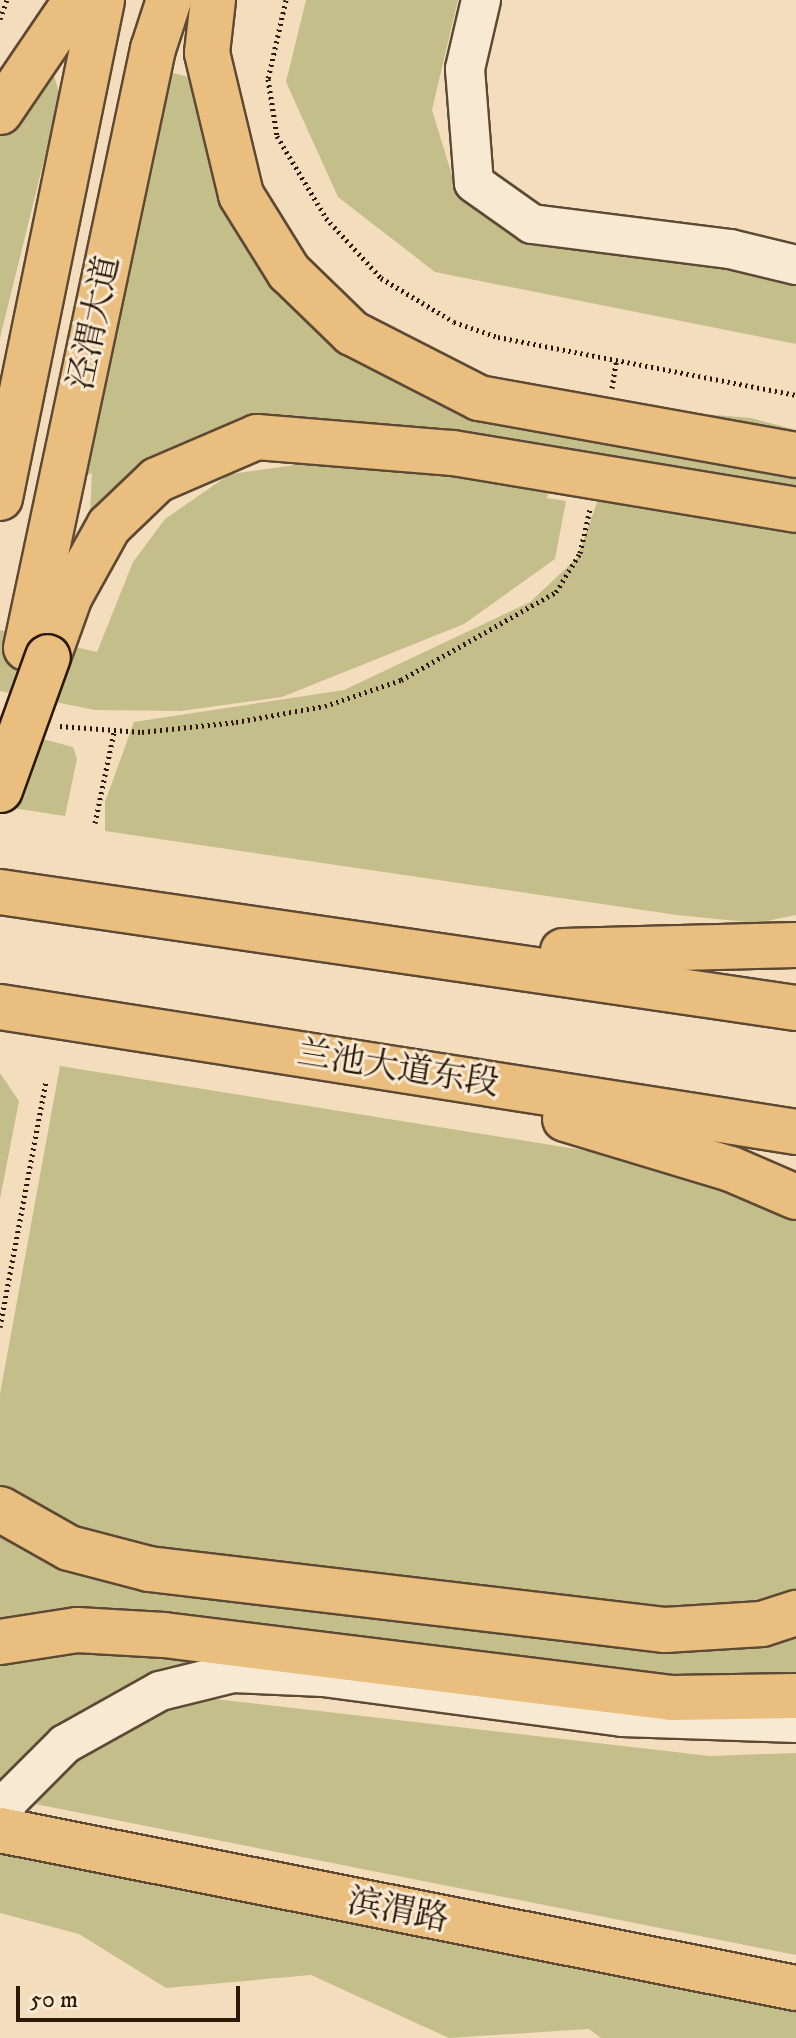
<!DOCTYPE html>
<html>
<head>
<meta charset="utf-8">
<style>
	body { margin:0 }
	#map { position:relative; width:796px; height:2038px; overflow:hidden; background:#f4ddbc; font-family:"IM FELL DW Pica","Noto Serif SC",serif }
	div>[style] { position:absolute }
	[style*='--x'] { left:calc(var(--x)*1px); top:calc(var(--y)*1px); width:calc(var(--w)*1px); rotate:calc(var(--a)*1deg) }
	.green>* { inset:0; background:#c4be8b }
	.path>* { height:5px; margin-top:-2.5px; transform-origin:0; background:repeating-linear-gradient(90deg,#2b1807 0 2px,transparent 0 6px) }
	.roads { filter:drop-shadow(2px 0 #5d4934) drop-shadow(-2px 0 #5d4934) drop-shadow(0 2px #5d4934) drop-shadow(0 -2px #5d4934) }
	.minor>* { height:38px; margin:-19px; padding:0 19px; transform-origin:19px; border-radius:19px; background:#f8e9d3 }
	.major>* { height:44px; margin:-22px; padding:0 22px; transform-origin:22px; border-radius:22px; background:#eabe7e }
	.bridges { filter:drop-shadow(2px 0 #2b1807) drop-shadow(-2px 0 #2b1807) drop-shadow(0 2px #2b1807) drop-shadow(0 -2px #2b1807) }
	.major-bridge>* { height:44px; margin:-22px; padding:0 22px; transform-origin:22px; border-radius:22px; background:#eabe7e }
	span { translate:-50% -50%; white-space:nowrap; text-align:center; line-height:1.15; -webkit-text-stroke:6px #f8e9d3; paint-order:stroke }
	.street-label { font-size:34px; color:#2b1807 }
	.scale { position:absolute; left:16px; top:1986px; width:224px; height:36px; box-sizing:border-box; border:4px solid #2b1807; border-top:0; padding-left:10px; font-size:24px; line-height:28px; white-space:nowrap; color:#2b1807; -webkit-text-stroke:6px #f8e9d3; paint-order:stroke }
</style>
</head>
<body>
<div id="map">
	<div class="green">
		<div style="clip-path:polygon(306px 0,458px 0,432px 110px,458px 195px,796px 270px,796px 344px,435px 272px,338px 197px,286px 82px)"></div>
		<div style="clip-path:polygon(162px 70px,196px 79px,341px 336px,562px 402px,751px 418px,796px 430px,796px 498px,318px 420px,90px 515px,92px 473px,85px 476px)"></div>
		<div style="clip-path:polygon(54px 76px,60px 95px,0 338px,0 124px)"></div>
		<div style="clip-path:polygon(352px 457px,551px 484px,547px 498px,566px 501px,555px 559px,464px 624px,282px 697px,181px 711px,95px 710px,0 691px,0 630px,97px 652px,133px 562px,165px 519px,230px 474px)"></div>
		<div style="clip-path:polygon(604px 483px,796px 528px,796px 915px,757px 923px,677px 915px,105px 831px,105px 802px,134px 722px,344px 690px,530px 602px,577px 558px)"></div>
		<div style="clip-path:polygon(0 728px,73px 747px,77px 759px,65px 816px,0 806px)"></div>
		<div style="clip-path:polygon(60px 1066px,719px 1172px,796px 1213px,796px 1709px,231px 1665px,129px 1689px,710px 1756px,796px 1753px,796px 1955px,25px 1802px,57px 1769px,20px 1762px,0 1783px,0 1394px)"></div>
		<div style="clip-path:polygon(0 1073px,19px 1101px,0 1199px)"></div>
		<div style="clip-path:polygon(0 1831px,796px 1990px,796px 2038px,601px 2038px,589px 2029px,449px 2038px,311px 1975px,166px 1988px,79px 1934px,0 1913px)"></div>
	</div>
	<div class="path">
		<div style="--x:286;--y:0;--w:81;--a:102.8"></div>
		<div style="--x:268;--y:79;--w:58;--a:81"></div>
		<div style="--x:277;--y:136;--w:96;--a:59.1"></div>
		<div style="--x:326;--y:218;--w:81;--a:47.5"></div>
		<div style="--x:381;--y:278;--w:85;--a:31.1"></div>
		<div style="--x:454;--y:322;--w:46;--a:18.8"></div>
		<div style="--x:498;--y:337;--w:304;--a:11"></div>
		<div style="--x:0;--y:19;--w:20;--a:-70"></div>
		<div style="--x:612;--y:388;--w:26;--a:-81"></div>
		<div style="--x:60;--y:726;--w:82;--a:4.2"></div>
		<div style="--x:142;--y:732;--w:95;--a:-6.1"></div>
		<div style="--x:236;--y:722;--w:90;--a:-10.2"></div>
		<div style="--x:325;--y:706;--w:80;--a:-18.9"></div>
		<div style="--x:401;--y:680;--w:178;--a:-29.6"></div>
		<div style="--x:556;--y:592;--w:46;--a:-58.4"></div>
		<div style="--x:580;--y:553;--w:45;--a:-77.2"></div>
		<div style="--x:95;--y:823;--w:93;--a:-78.2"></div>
		<div style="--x:0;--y:1327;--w:250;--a:-79.4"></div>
	</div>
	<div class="roads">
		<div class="minor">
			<div style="--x:481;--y:0;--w:71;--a:103.1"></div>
			<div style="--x:465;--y:69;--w:114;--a:85.5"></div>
			<div style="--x:474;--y:183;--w:71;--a:35.3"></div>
			<div style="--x:532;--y:224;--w:200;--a:7.2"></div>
			<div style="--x:730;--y:249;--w:68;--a:13.6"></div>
			<div style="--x:0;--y:1821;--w:23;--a:-67"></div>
			<div style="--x:9;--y:1800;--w:79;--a:-45"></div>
			<div style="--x:65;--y:1744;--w:109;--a:-29.2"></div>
			<div style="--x:160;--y:1691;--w:75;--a:-13.9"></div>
			<div style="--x:233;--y:1673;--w:90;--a:2.5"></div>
			<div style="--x:323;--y:1677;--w:302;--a:7.6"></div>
			<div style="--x:622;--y:1717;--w:174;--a:2"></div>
		</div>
		<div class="major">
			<div style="--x:213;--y:0;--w:53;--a:96.5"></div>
			<div style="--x:207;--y:53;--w:146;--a:76.5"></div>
			<div style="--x:241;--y:195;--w:91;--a:58.1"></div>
			<div style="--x:289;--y:272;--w:88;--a:44.1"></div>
			<div style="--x:352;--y:333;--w:143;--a:27.1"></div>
			<div style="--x:479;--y:398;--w:322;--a:10.2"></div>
			<div style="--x:0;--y:112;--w:135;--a:-55.8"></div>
			<div style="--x:0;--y:498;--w:508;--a:-78.42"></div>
			<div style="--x:26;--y:648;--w:612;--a:-78.03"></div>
			<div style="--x:153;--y:49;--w:52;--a:-71.9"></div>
			<div style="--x:48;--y:657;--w:65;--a:-70.2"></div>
			<div style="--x:70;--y:596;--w:80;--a:-60.9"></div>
			<div style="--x:109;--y:526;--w:66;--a:-43.8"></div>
			<div style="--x:157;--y:480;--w:109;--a:-23.3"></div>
			<div style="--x:257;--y:437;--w:197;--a:4.7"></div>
			<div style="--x:453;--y:453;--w:348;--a:9.4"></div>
			<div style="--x:0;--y:892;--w:804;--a:8.29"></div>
			<div style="--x:563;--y:951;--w:233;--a:-1.5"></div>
			<div style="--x:0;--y:1007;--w:806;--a:8.92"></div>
			<div style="--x:565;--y:1119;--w:173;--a:16.8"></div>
			<div style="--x:731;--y:1169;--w:71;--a:23.3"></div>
			<div style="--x:0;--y:1509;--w:79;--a:29.5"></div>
			<div style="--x:69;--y:1548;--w:83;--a:14.7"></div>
			<div style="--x:149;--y:1569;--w:520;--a:6.74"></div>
			<div style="--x:665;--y:1630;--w:97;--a:-3.5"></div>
			<div style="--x:762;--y:1624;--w:36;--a:-18"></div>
			<div style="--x:0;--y:1642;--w:78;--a:-8.9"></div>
			<div style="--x:77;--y:1630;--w:87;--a:3.3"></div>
			<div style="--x:164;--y:1635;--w:512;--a:7.07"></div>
			<div style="--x:672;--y:1698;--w:124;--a:-0.9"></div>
			<div style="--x:0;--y:1830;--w:812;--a:11.23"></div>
		</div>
	</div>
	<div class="bridges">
		<div class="major-bridge">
			<div style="--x:0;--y:790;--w:141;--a:-70.2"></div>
		</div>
	</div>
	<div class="street-label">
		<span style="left:95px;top:323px;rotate:-78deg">泾渭大道</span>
		<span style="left:398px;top:1069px;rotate:9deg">兰池大道东段</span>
		<span style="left:398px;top:1911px;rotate:11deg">滨渭路</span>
	</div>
	<div class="scale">50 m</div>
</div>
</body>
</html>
